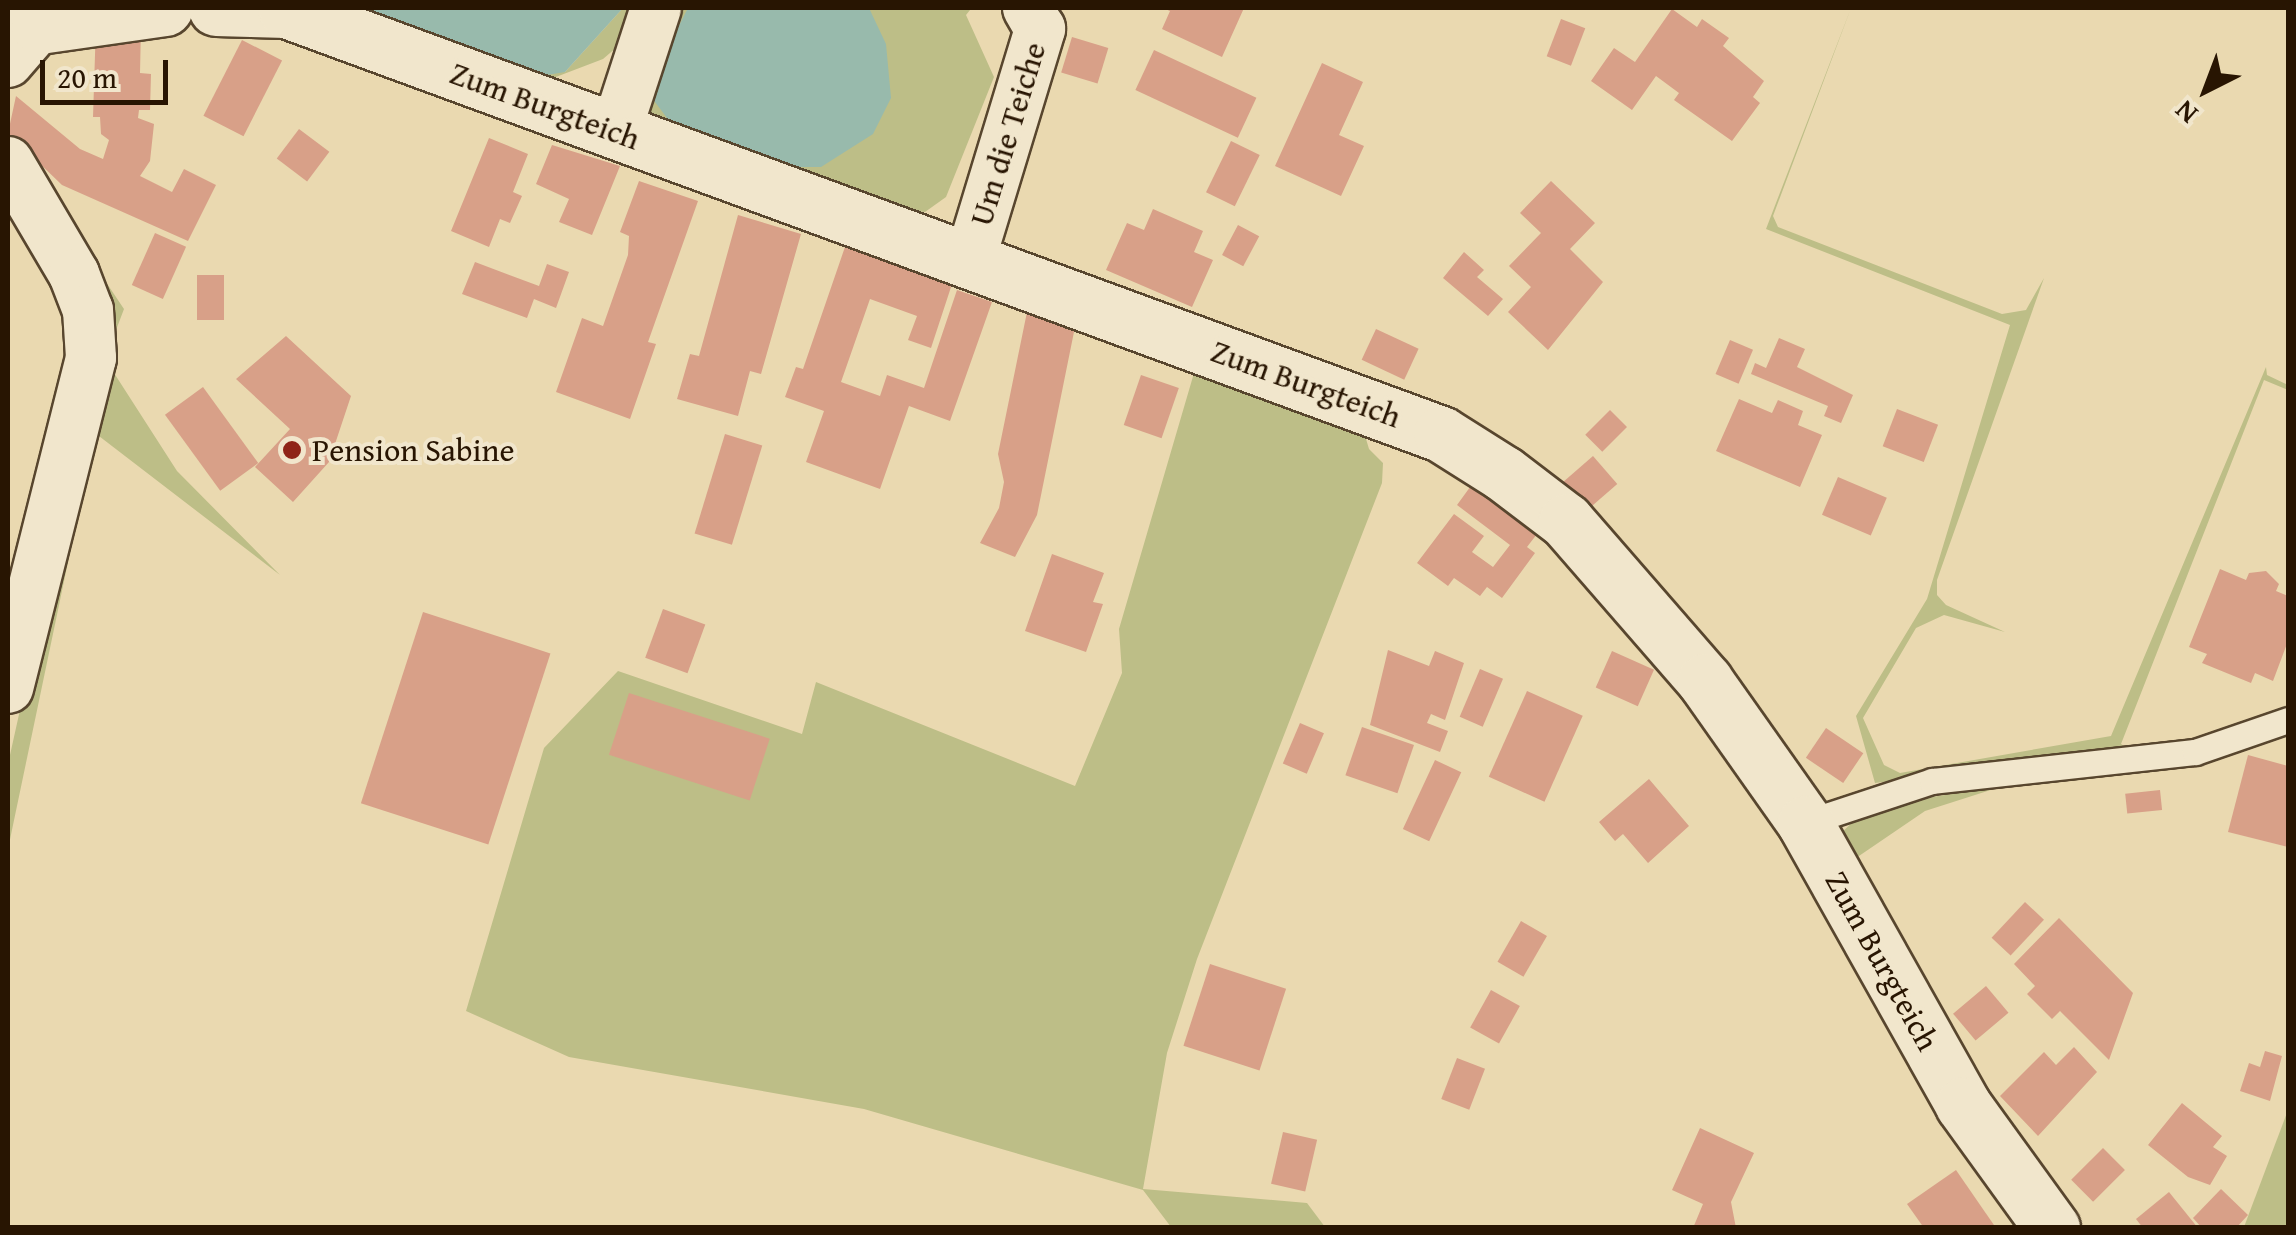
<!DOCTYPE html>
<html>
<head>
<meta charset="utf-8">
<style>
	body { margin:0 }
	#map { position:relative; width:2296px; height:1235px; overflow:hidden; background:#ead9b0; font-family:"Gentium Book Plus",serif }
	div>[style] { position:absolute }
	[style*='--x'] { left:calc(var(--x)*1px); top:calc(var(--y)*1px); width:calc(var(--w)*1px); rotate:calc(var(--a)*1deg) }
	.green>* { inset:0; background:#bdbe87 }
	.water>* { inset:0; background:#98baac }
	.building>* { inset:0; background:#d8a088; transform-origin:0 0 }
	.roads { filter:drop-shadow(2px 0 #58462e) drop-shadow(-2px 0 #58462e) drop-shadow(0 2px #58462e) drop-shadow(0 -2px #58462e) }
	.service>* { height:25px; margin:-12.5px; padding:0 12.5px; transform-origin:12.5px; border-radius:12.5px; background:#f1e6cc }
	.minor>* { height:50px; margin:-25px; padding:0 25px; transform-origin:25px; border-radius:25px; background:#f1e6cc }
	.tertiary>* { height:55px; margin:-27.5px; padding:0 27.5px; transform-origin:27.5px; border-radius:27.5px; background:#f1e6cc }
	.dots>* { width:28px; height:28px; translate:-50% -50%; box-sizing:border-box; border:5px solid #f1e6cc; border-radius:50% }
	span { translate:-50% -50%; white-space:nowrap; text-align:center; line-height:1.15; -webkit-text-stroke:8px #f1e6cc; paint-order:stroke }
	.street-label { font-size:32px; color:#281502 }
	.poi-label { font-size:32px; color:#281502 }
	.left { translate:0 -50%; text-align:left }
	.frame { position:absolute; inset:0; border:10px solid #281502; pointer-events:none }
	.north { position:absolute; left:2156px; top:40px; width:100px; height:100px; -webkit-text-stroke:8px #f1e6cc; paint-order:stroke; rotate:222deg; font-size:28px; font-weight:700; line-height:40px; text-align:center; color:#281502 }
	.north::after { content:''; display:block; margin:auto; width:35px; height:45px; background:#281502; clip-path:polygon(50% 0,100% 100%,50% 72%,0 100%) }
	.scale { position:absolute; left:40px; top:60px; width:128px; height:45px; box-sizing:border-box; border:5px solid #281502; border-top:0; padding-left:12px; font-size:30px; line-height:35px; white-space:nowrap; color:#281502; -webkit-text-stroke:8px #f1e6cc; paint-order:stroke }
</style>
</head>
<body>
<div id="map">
	<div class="green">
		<div style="clip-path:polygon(351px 8px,565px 72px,623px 8px,645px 8px,638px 29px,603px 59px,548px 80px)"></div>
		<div style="clip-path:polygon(673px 8px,970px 10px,966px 15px,994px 77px,946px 197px,925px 212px,890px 209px,657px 135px,643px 106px)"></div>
		<div style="clip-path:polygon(1851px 8px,1773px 216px,1778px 227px,2002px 314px,2026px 310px,2044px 278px,1937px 580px,1937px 595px,1946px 605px,2005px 632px,1944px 615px,1916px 628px,1863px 718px,1884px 765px,1900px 773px,2111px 736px,2266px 367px,2267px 375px,2288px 385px,2288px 390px,2264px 380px,2121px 744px,2132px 751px,1875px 783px,1856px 716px,1927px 599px,2010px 325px,1766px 229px)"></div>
		<div style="clip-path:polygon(8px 136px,124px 309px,105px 359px,177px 471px,280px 575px,95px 433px,8px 849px,8px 764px,99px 354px)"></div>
		<div style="clip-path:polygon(1194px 373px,1364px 432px,1369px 449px,1383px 463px,1382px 483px,1197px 959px,1167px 1053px,1143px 1189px,1307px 1203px,1325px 1227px,1171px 1227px,1143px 1190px,864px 1109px,569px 1057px,466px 1011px,544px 748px,618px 671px,802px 734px,816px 682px,1075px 786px,1122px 673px,1119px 629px)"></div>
		<div style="clip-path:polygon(2000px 787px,1925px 811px,1856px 858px,1837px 837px,1860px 815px,1904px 801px)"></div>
		<div style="clip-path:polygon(2288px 1110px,2288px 1227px,2244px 1227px)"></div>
	</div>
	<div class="water">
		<div style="clip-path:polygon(351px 8px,623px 8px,565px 72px,529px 78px)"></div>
		<div style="clip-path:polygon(688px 8px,869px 8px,886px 44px,891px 98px,873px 134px,821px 167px,788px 167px,673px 126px,652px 98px,659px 65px)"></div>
	</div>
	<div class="building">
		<div style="clip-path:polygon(1163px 8px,1244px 8px,1222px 57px,1162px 29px,1170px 11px)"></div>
		<div style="clip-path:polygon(1672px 9px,1697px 27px,1702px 19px,1729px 38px,1723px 46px,1764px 81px,1753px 97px,1760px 103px,1732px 141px,1674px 100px,1679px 93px,1656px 76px,1632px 110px,1591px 81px,1614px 48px,1635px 62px)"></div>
		<div style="left:1561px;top:19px;width:26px;height:40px;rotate:21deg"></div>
		<div style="clip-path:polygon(96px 24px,141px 26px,140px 73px,151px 74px,150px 110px,139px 110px,138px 118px,154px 124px,150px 161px,140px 176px,172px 192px,184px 169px,216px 185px,188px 241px,62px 185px,8px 133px,16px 96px,80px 149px,103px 159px,109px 140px,101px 134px,100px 117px,93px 117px)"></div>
		<div style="left:1072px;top:37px;width:38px;height:37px;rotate:17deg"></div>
		<div style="left:242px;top:40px;width:45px;height:85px;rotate:27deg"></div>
		<div style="left:1154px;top:50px;width:113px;height:44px;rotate:25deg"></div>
		<div style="clip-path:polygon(1322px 63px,1363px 82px,1339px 135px,1364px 146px,1341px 196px,1275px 166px)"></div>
		<div style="left:299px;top:129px;width:38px;height:37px;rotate:37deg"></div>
		<div style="clip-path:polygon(489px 138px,528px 154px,513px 192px,522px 196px,510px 223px,500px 219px,489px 247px,451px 231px)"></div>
		<div style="left:1231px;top:141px;width:32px;height:57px;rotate:26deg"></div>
		<div style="clip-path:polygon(552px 145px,620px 166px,592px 235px,559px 222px,569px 199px,536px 184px)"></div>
		<div style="clip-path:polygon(639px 181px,698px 201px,648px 342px,656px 344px,630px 419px,556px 392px,582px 318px,603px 326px,628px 255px,629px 236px,620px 232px)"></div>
		<div style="clip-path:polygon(1551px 181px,1595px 223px,1570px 249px,1603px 282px,1548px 350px,1508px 312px,1531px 287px,1509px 266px,1541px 233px,1520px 213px)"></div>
		<div style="clip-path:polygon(1153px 209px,1203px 231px,1194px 252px,1213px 260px,1192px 307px,1106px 270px,1127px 223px,1144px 230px)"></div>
		<div style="clip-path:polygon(738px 215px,801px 234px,761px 374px,750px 371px,738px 416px,677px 399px,690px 354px,699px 356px)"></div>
		<div style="left:1238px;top:225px;width:24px;height:34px;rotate:28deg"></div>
		<div style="left:155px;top:233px;width:34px;height:57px;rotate:24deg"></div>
		<div style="clip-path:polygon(846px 244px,953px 281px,931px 348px,908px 340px,917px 316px,870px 299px,841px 382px,880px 396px,887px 375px,924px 388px,957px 290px,992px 302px,950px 421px,909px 406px,880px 489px,806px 462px,824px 411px,785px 397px,796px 367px,803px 369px)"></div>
		<div style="clip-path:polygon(1464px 252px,1484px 270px,1477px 277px,1503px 299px,1488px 316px,1443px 278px)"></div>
		<div style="clip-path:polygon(475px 262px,539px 286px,547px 264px,569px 272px,556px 308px,534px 299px,527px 318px,462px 294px)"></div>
		<div style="left:197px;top:275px;width:27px;height:45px"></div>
		<div style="clip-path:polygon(1027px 312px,1076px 322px,1037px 515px,1015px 557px,980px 543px,999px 508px,1004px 482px,998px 454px)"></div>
		<div style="left:1376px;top:329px;width:47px;height:34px;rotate:25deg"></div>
		<div style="clip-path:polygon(286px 336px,351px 396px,329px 462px,293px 502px,255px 467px,290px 429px,236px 379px)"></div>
		<div style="clip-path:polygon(1779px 338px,1805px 349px,1797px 367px,1853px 395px,1841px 423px,1824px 416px,1828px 406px,1751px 374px,1755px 363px,1766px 368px)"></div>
		<div style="left:1730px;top:340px;width:25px;height:37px;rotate:23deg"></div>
		<div style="left:1141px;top:375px;width:40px;height:53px;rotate:19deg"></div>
		<div style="left:203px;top:387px;width:94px;height:47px;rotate:54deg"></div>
		<div style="clip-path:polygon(1739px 399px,1772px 413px,1778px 400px,1803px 411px,1798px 425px,1822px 435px,1800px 487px,1716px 451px)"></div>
		<div style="left:1897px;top:409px;width:44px;height:40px;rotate:21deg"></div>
		<div style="left:1610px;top:410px;width:24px;height:35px;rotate:45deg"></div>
		<div style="left:725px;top:434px;width:39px;height:104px;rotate:17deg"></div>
		<div style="left:1593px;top:456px;width:37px;height:43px;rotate:49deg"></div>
		<div style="clip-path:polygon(1481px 472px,1547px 521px,1527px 547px,1535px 553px,1502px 598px,1487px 587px,1480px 596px,1454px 578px,1448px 586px,1417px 563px,1454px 514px,1484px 536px,1472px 552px,1493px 567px,1510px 545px,1457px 505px)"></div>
		<div style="left:1838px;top:477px;width:53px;height:41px;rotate:23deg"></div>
		<div style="clip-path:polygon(1052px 554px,1104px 573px,1093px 602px,1103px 604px,1086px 652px,1025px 631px)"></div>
		<div style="clip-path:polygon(2220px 569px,2246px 580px,2249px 573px,2266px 571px,2279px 584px,2276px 591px,2288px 596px,2288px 641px,2273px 681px,2255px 673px,2251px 683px,2202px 663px,2207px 654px,2189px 647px)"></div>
		<div style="left:663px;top:609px;width:45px;height:52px;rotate:20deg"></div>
		<div style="left:423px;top:612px;width:134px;height:201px;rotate:18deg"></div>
		<div style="clip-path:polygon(1388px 650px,1429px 666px,1435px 651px,1464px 663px,1445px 720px,1431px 714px,1427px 723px,1448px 731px,1440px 752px,1370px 725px)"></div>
		<div style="left:1612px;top:651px;width:46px;height:40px;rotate:24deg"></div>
		<div style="left:1480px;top:669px;width:25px;height:52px;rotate:23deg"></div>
		<div style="left:1527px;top:691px;width:61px;height:94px;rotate:24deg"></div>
		<div style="left:629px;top:693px;width:148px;height:65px;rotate:18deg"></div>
		<div style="left:1300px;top:723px;width:26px;height:44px;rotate:23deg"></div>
		<div style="left:1362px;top:727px;width:55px;height:51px;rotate:19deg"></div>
		<div style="left:1826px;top:728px;width:45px;height:36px;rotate:34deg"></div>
		<div style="clip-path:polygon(2248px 755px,2288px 766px,2288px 847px,2228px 832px)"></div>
		<div style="left:1435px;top:760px;width:29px;height:76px;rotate:25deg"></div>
		<div style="clip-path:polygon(1649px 779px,1689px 826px,1648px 863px,1623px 834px,1615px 841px,1599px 822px)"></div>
		<div style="left:2160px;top:790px;width:20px;height:35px;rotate:84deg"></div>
		<div style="left:2025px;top:902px;width:26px;height:49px;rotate:43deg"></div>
		<div style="clip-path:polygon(2059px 918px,2133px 993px,2109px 1060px,2060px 1011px,2052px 1019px,2027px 994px,2035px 986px,2014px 964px)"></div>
		<div style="left:1521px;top:921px;width:30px;height:47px;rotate:30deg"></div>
		<div style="left:1210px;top:964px;width:80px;height:86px;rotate:18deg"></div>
		<div style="left:1986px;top:986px;width:35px;height:43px;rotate:50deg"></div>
		<div style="left:1491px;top:990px;width:33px;height:43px;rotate:29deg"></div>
		<div style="clip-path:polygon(2074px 1047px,2097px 1072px,2038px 1136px,2000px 1096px,2044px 1052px,2056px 1065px)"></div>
		<div style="clip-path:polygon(2265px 1051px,2282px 1056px,2270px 1101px,2240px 1091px,2249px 1063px,2260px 1067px)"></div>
		<div style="left:1457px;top:1058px;width:30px;height:44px;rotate:21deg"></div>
		<div style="clip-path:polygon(2182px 1103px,2222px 1136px,2213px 1147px,2227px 1156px,2210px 1185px,2188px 1177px,2148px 1145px)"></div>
		<div style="clip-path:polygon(1700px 1128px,1754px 1153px,1731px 1202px,1736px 1228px,1693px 1228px,1703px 1204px,1672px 1190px)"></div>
		<div style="left:1283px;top:1132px;width:35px;height:53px;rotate:13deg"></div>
		<div style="left:2103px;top:1148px;width:31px;height:45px;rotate:45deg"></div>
		<div style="clip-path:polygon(1956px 1170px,1996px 1228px,1924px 1228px,1907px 1204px)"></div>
		<div style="clip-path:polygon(2221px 1189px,2248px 1215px,2236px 1228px,2202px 1228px,2193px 1218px)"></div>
		<div style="clip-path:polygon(2169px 1192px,2198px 1228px,2143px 1228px,2136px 1219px)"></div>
	</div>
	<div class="roads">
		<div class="service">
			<div style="--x:1805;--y:823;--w:134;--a:-18.3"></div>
			<div style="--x:1932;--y:781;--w:265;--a:-6.3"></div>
			<div style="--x:2195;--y:752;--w:98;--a:-19"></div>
		</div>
		<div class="minor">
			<div style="--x:8;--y:62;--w:48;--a:-49.3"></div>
			<div style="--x:616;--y:131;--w:129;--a:-72"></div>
			<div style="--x:8;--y:162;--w:130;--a:59.5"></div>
			<div style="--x:74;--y:274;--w:39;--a:69"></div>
			<div style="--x:88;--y:310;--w:48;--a:86.4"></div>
			<div style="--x:91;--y:358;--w:340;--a:104.1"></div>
			<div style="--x:969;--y:263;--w:245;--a:-73.1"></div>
			<div style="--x:1040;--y:29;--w:24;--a:-120"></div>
		</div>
		<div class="tertiary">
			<div style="--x:9;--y:8;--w:35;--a:31"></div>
			<div style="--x:39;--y:26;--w:127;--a:-8.1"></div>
			<div style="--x:216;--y:8;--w:70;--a:1.6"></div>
			<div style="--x:286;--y:10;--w:1230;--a:20.16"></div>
			<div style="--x:1441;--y:434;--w:73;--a:32.2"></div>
			<div style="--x:1503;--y:473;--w:79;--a:37.3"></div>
			<div style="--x:1566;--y:521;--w:212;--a:49"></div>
			<div style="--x:1705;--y:681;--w:174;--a:54.8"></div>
			<div style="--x:1805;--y:823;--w:323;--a:60.7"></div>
			<div style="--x:1963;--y:1105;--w:152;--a:54.1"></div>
		</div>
	</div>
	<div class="dots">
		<div style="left:292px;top:450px;background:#8f2418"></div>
	</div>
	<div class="street-label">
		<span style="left:545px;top:106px;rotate:20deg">Zum Burgteich</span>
		<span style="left:1008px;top:134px;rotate:-73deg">Um die Teiche</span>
		<span style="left:1306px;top:384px;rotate:20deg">Zum Burgteich</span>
		<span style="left:1882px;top:961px;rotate:61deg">Zum Burgteich</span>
	</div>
	<div class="poi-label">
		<span class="left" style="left:312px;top:450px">Pension Sabine</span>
	</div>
	<div class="frame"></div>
	<div class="north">N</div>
	<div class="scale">20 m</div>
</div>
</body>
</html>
